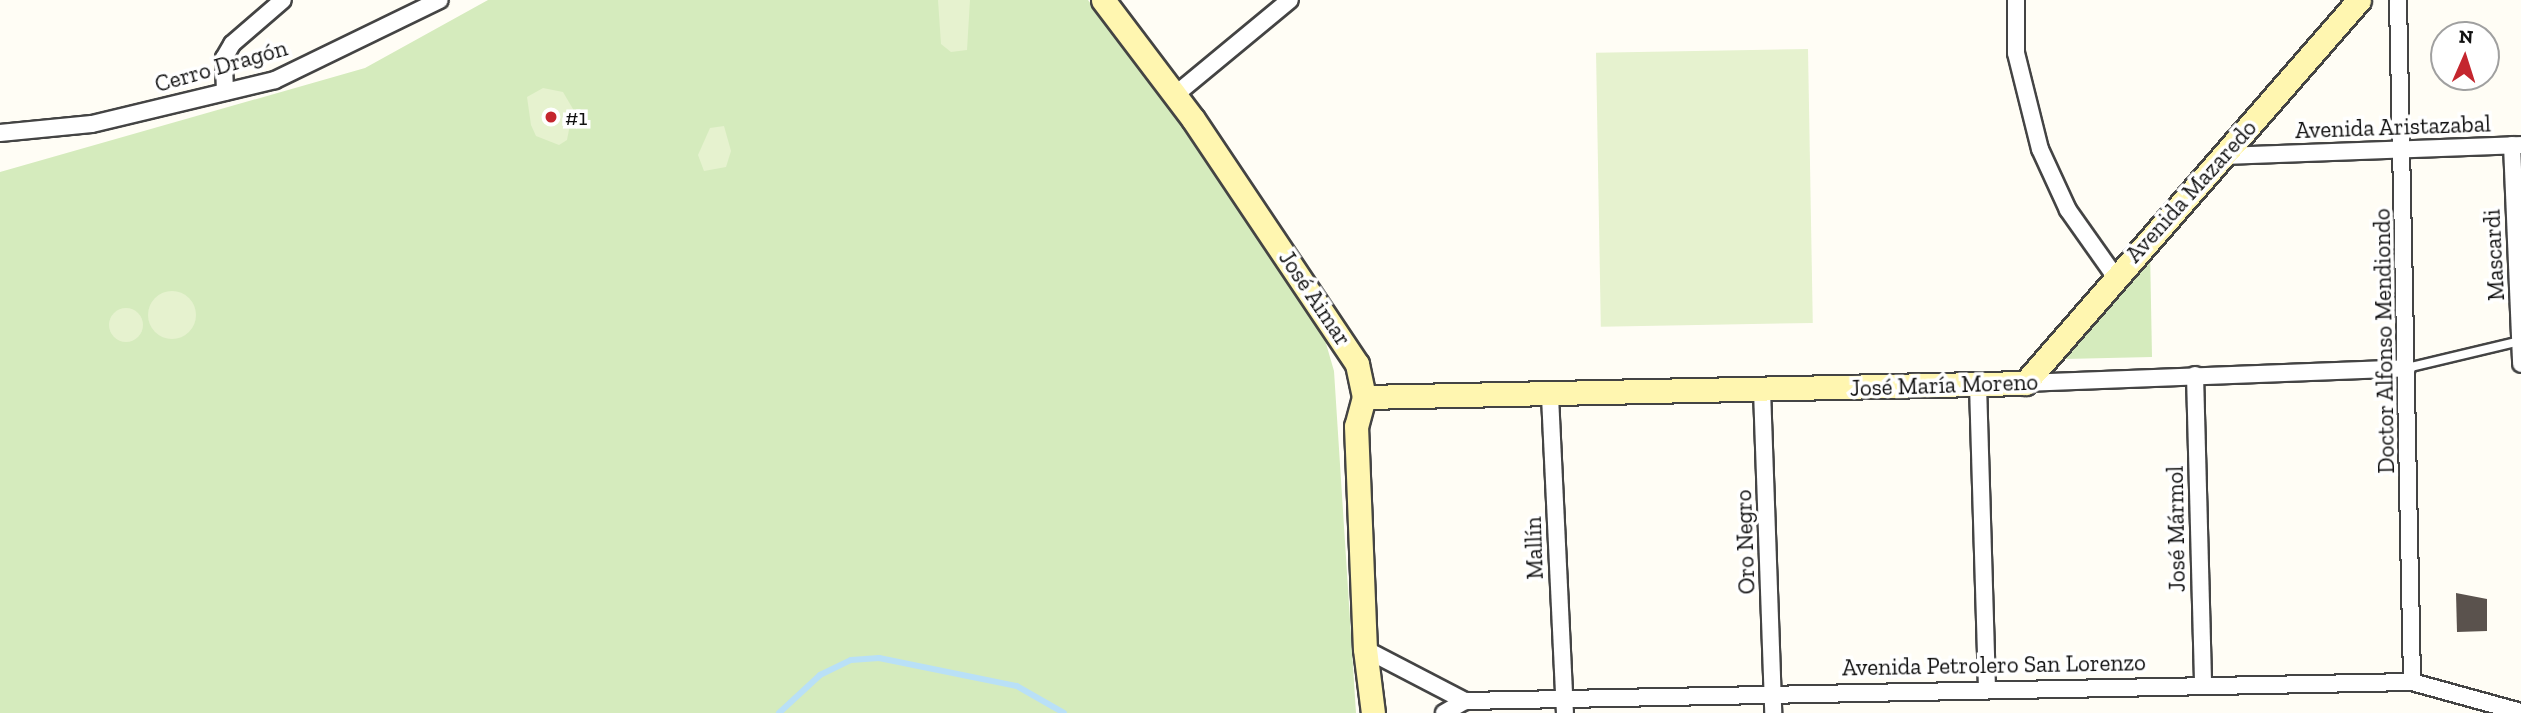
<!DOCTYPE html>
<html>
<head>
<meta charset="utf-8">
<style>
	body { margin:0 }
	#map { position:relative; width:2521px; height:713px; overflow:hidden; background:#fffdf5; font-family:"Zilla Slab",serif }
	div>[style] { position:absolute }
	[style*='--x'] { left:calc(var(--x)*1px); top:calc(var(--y)*1px); width:calc(var(--w)*1px); rotate:calc(var(--a)*1deg) }
	.green>* { inset:0; background:#d5ebbd }
	.pitch>* { inset:0; background:#e6f2cf; transform-origin:0 0 }
	.round { border-radius:50% }
	.stream>* { height:6px; margin:-3px; padding:0 3px; transform-origin:3px; border-radius:3px; background:#b9e0f7 }
	.building>* { inset:0; background:#5a524d }
	.roads { filter:drop-shadow(2px 0 #444) drop-shadow(-2px 0 #444) drop-shadow(0 2px #444) drop-shadow(0 -2px #444) }
	.lane>* { height:8px; margin:-4px; padding:0 4px; transform-origin:4px; border-radius:4px; background:#fff }
	.street>* { height:16px; margin:-8px; padding:0 8px; transform-origin:8px; border-radius:8px; background:#fff }
	.secondary>* { height:23px; margin:-11.5px; padding:0 11.5px; transform-origin:11.5px; border-radius:11.5px; background:#fff6b0 }
	.dots>* { width:19px; height:19px; translate:-50% -50%; box-sizing:border-box; border:4px solid #fff; border-radius:50% }
	span { translate:-50% -50%; white-space:nowrap; text-align:center; line-height:1.15; -webkit-text-stroke:7px #fff; paint-order:stroke }
	.street-label { font-size:23px; color:#111 }
	.poi-label { font-size:23px; color:#111 }
	.left { translate:0 -50%; text-align:left }
	.north { position:absolute; left:2430px; top:21px; width:70px; height:70px; box-sizing:border-box; background:#fff; border:2px solid #a0a0a0; border-radius:50%; rotate:3deg; font-size:19px; font-weight:700; line-height:28px; text-align:center; color:#111 }
	.north::after { content:''; display:block; margin:auto; width:24px; height:32px; background:#c4262e; clip-path:polygon(50% 0,100% 100%,50% 72%,0 100%) }
</style>
</head>
<body>
<div id="map">
	<div class="green">
		<div style="clip-path:polygon(488px 0,1088px 0,1216px 171px,1325px 340px,1334px 371px,1356px 713px,0 713px,0 172px,365px 68px)"></div>
		<div style="clip-path:polygon(2150px 249px,2152px 357px,2064px 359px)"></div>
	</div>
	<div class="pitch">
		<div style="clip-path:polygon(938px 0,970px 0,967px 50px,951px 52px,941px 44px)"></div>
		<div style="left:1808px;top:49px;width:274px;height:212px;rotate:89deg"></div>
		<div style="clip-path:polygon(543px 88px,563px 92px,573px 109px,567px 140px,559px 145px,536px 136px,531px 125px,527px 97px)"></div>
		<div style="clip-path:polygon(724px 126px,731px 151px,726px 167px,704px 171px,698px 155px,710px 128px)"></div>
		<div class="round" style="left:148px;top:291px;width:48px;height:48px"></div>
		<div class="round" style="left:109px;top:308px;width:34px;height:34px"></div>
	</div>
	<div class="stream">
		<div style="--x:779;--y:713;--w:56;--a:-42.8"></div>
		<div style="--x:820;--y:675;--w:34;--a:-26"></div>
		<div style="--x:851;--y:660;--w:28;--a:-4"></div>
		<div style="--x:879;--y:658;--w:141;--a:11.5"></div>
		<div style="--x:1017;--y:686;--w:54;--a:29.9"></div>
	</div>
	<div class="building">
		<div style="clip-path:polygon(2456px 593px,2487px 599px,2487px 631px,2457px 632px)"></div>
	</div>
	<div class="roads">
		<div class="lane">
			<div style="--x:2407;--y:368;--w:116;--a:-13.4"></div>
		</div>
		<div class="street">
			<div style="--x:2016;--y:0;--w:53;--a:90"></div>
			<div style="--x:2016;--y:53;--w:99;--a:76"></div>
			<div style="--x:2040;--y:149;--w:67;--a:65.3"></div>
			<div style="--x:2068;--y:210;--w:80;--a:54.7"></div>
			<div style="--x:2398;--y:0;--w:682;--a:88.82"></div>
			<div style="--x:225;--y:92;--w:34;--a:-92"></div>
			<div style="--x:224;--y:58;--w:16;--a:-60"></div>
			<div style="--x:232;--y:44;--w:67;--a:-40.8"></div>
			<div style="--x:1175;--y:95;--w:149;--a:-39.6"></div>
			<div style="--x:0;--y:133;--w:92;--a:-5.6"></div>
			<div style="--x:92;--y:124;--w:188;--a:-13.5"></div>
			<div style="--x:275;--y:80;--w:183;--a:-25.9"></div>
			<div style="--x:2512;--y:145;--w:219;--a:87.6"></div>
			<div style="--x:2225;--y:156;--w:296;--a:-2.1"></div>
			<div style="--x:2195;--y:375;--w:308;--a:88.5"></div>
			<div style="--x:2025;--y:383;--w:382;--a:-2.2"></div>
			<div style="--x:1978;--y:385;--w:303;--a:88.3"></div>
			<div style="--x:1762;--y:390;--w:323;--a:88"></div>
			<div style="--x:1550;--y:396;--w:317;--a:87.3"></div>
			<div style="--x:1365;--y:649;--w:113;--a:27.5"></div>
			<div style="--x:1465;--y:701;--w:947;--a:-1.15"></div>
			<div style="--x:2412;--y:682;--w:113;--a:15.4"></div>
			<div style="--x:1444;--y:713;--w:24;--a:-30"></div>
		</div>
		<div class="secondary">
			<div style="--x:1103;--y:0;--w:149;--a:52.9"></div>
			<div style="--x:1193;--y:119;--w:295;--a:56.2"></div>
			<div style="--x:1357;--y:364;--w:34;--a:78"></div>
			<div style="--x:1364;--y:397;--w:30;--a:105"></div>
			<div style="--x:1356;--y:426;--w:223;--a:87.7"></div>
			<div style="--x:1365;--y:649;--w:64;--a:82.9"></div>
			<div style="--x:1364;--y:397;--w:661;--a:-1.21"></div>
			<div style="--x:2025;--y:383;--w:508;--a:-48.91"></div>
		</div>
	</div>
	<div class="dots">
		<div style="left:551px;top:117px;background:#c4262e"></div>
	</div>
	<div class="street-label">
		<span style="left:221px;top:66px;rotate:-16deg">Cerro Dragón</span>
		<span style="left:2393px;top:127px;rotate:-2deg">Avenida Aristazabal</span>
		<span style="left:2191px;top:191px;rotate:-48deg">Avenida Mazaredo</span>
		<span style="left:2494px;top:255px;rotate:-93deg">Mascardi</span>
		<span style="left:1315px;top:298px;rotate:56deg">José Aimar</span>
		<span style="left:2384px;top:341px;rotate:-91deg">Doctor Alfonso Mendiondo</span>
		<span style="left:1944px;top:385px;rotate:-2deg">José María Moreno</span>
		<span style="left:2176px;top:529px;rotate:-91deg">José Mármol</span>
		<span style="left:1745px;top:542px;rotate:-92deg">Oro Negro</span>
		<span style="left:1534px;top:548px;rotate:-92deg">Mallín</span>
		<span style="left:1994px;top:665px;rotate:-1deg">Avenida Petrolero San Lorenzo</span>
	</div>
	<div class="poi-label">
		<span class="left" style="left:565px;top:117px">#1</span>
	</div>
	<div class="north">N</div>
</div>
</body>
</html>
